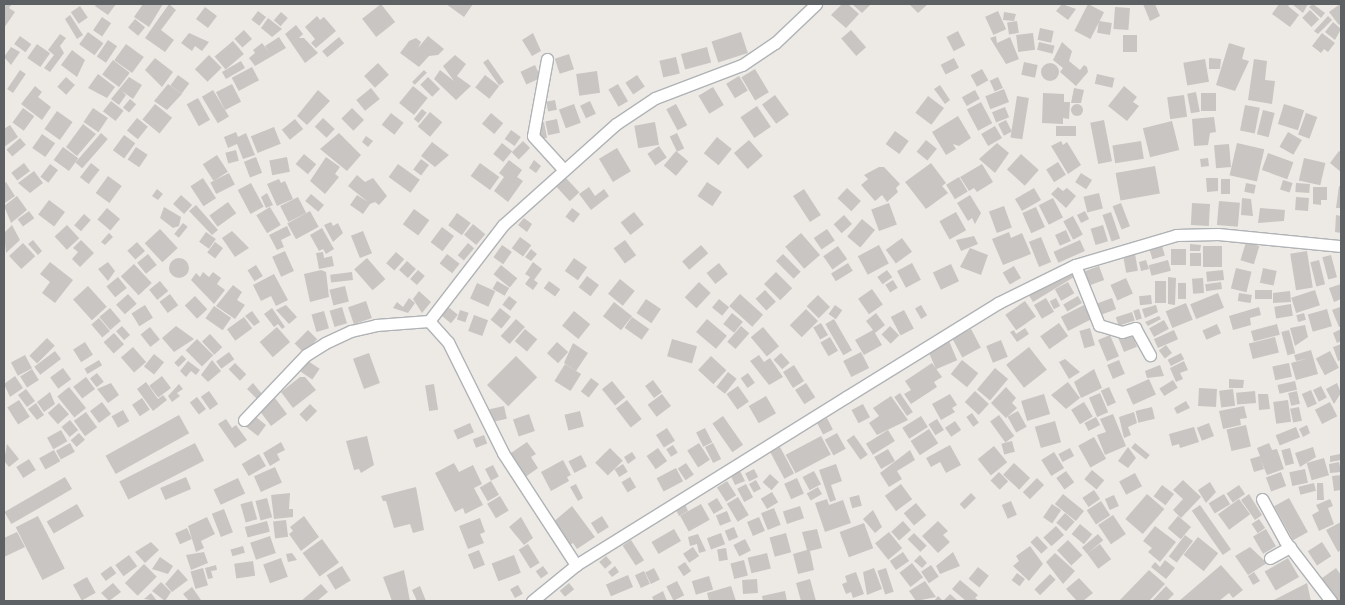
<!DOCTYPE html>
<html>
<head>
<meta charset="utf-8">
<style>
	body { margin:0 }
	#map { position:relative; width:1345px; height:605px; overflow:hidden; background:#edeae5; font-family:Helvetica,sans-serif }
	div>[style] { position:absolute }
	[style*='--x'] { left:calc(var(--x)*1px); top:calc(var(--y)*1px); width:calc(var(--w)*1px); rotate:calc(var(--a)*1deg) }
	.building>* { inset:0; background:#c9c5c2; transform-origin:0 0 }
	.round { border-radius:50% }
	.roads { filter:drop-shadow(1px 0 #b0b3b6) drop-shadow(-1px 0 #b0b3b6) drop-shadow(0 1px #b0b3b6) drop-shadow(0 -1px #b0b3b6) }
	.minor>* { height:11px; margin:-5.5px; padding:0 5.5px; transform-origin:5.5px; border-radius:5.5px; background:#fff }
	span { translate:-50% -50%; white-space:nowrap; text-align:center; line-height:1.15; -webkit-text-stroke:4.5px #fff; paint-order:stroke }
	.frame { position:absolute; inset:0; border:5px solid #5d6164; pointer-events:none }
</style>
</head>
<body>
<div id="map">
	<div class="building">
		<div style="clip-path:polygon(4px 4px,12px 4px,9px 8px,15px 12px,4px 28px)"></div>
		<div style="clip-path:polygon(96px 4px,116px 4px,108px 15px,95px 6px)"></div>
		<div style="clip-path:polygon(143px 4px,163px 4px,149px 27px,134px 17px)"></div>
		<div style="clip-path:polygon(169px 4px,176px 10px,161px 30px,174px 40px,165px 52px,145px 38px)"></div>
		<div style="left:381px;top:4px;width:23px;height:24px;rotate:52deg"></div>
		<div style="clip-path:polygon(446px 4px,473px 4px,464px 17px)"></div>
		<div style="clip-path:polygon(842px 4px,848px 4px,859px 14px,846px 28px,831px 15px)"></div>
		<div style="clip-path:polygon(852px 4px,871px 4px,862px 13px)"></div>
		<div style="clip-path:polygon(909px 4px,928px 4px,918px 13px)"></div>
		<div style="clip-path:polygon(1062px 4px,1076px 9px,1068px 20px,1056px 11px)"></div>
		<div style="left:1088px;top:4px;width:18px;height:30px;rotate:27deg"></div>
		<div style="clip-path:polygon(1143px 4px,1155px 4px,1160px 16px,1150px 21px)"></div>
		<div style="clip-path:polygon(1279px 4px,1290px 4px,1288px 6px,1299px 15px,1290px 27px,1272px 14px)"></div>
		<div style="clip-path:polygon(1292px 4px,1308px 4px,1303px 13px)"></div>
		<div style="clip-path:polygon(1313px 4px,1325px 13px,1321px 18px,1309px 7px)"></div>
		<div style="clip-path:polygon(1340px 4px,1341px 23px,1339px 25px,1329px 12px)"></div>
		<div style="left:80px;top:6px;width:14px;height:11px;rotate:56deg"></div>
		<div style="left:205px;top:7px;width:15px;height:15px;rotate:37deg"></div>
		<div style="left:1115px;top:7px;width:15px;height:22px;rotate:4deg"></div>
		<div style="left:1310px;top:10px;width:13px;height:11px;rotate:45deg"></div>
		<div style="left:258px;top:11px;width:10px;height:11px;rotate:37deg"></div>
		<div style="left:998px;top:11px;width:20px;height:14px;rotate:66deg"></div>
		<div style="left:281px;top:12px;width:9px;height:11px;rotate:41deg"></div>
		<div style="clip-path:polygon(1004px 12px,1016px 14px,1014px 21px,1003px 20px)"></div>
		<div style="clip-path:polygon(70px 15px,83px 35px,77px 39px,65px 19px)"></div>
		<div style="clip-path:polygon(317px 16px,320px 20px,324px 17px,336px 31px,316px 48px,311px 43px,315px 39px,305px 27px)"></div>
		<div style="clip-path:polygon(1328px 16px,1332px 20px,1318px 34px,1314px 31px)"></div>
		<div style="left:102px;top:17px;width:11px;height:16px;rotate:34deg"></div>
		<div style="clip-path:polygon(268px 18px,282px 29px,272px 37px,261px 28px)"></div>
		<div style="left:135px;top:19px;width:13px;height:11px;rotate:39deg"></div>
		<div style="left:1017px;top:21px;width:12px;height:10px;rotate:81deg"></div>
		<div style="left:1099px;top:21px;width:13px;height:12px;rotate:9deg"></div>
		<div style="clip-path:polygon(1333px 22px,1341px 29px,1335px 40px,1325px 32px)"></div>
		<div style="clip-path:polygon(296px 25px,303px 34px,299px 38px,304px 38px,318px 53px,305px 63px,285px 34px)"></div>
		<div style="left:1040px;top:28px;width:14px;height:12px;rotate:12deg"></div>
		<div style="left:244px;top:30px;width:12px;height:13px;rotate:48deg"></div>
		<div style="left:851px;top:30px;width:23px;height:13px;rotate:49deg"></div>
		<div style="left:958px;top:31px;width:16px;height:13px;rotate:63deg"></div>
		<div style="left:88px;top:32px;width:19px;height:15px;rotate:36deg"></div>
		<div style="left:741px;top:32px;width:22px;height:31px;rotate:72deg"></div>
		<div style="clip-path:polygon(189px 33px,209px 42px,202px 51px,195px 46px,192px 51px,181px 43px)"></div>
		<div style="clip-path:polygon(533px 33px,541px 51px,532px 56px,522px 40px)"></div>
		<div style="left:1033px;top:33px;width:17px;height:17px;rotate:83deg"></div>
		<div style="clip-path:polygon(1322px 33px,1335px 43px,1328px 52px,1324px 49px,1321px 53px,1312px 46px)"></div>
		<div style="clip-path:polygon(60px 34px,66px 38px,60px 46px,64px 53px,50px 72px,44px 68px,54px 55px,48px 50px)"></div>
		<div style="left:1123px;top:35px;width:14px;height:17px"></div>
		<div style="left:20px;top:36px;width:14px;height:10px;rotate:36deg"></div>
		<div style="clip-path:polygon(428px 36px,444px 49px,438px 55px,429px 56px,419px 67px,400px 53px,409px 41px,416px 38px,421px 42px,418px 48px)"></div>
		<div style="clip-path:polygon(996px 36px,997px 43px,1010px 37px,1019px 59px,1006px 64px,990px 38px)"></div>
		<div style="clip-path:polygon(279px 37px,286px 48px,255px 66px,249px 58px,255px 53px,253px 50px,262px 43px,269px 52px,265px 46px)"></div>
		<div style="left:339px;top:37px;width:8px;height:22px;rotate:50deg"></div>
		<div style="left:108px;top:40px;width:11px;height:20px;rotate:34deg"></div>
		<div style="left:233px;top:41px;width:17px;height:24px;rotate:50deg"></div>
		<div style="left:1039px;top:42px;width:16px;height:8px;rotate:14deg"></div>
		<div style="clip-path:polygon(1062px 42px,1072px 51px,1069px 61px,1080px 70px,1084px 65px,1087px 67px,1088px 72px,1076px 86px,1060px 72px,1063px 68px,1053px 60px)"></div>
		<div style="clip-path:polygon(1229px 43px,1245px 48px,1242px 59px,1249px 61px,1235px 91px,1216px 85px)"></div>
		<div style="left:37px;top:44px;width:16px;height:17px;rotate:35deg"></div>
		<div style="left:126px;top:44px;width:22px;height:20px;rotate:36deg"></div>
		<div style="clip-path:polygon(11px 47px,20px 52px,11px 65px,4px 57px)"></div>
		<div style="left:707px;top:47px;width:16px;height:27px;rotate:75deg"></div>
		<div style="clip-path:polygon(72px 50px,85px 60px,77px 77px,61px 65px)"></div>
		<div style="left:569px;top:54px;width:16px;height:15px;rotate:72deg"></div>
		<div style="left:209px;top:55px;width:18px;height:20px;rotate:45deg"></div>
		<div style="clip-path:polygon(455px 55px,466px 64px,457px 76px,471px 86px,456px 100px,434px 79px,440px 70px,454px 81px,443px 66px)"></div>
		<div style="left:676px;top:57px;width:17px;height:17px;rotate:77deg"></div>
		<div style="clip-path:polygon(155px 58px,173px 72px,162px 87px,145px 70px)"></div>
		<div style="left:954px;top:58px;width:11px;height:15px;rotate:63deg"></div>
		<div style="clip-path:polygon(1209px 58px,1221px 59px,1220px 69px,1209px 69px)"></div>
		<div style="left:488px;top:59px;width:28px;height:6px;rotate:55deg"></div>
		<div style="left:1205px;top:59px;width:23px;height:22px;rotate:80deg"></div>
		<div style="clip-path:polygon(1254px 59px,1267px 61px,1265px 80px,1275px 81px,1272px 104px,1248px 100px)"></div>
		<div style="left:113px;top:60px;width:21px;height:18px;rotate:37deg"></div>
		<div style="left:241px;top:61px;width:8px;height:22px;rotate:60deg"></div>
		<div style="left:1024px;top:62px;width:14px;height:13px;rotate:12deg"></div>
		<div style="left:378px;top:63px;width:16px;height:19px;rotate:47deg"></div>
		<div class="round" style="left:1041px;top:63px;width:18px;height:18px"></div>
		<div style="left:535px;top:65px;width:14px;height:16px;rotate:65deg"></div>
		<div style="left:252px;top:67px;width:15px;height:23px;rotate:62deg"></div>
		<div style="left:755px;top:69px;width:27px;height:16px;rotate:59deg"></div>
		<div style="left:982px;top:69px;width:13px;height:13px;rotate:61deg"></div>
		<div style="left:20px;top:70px;width:7px;height:23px;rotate:34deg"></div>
		<div style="left:424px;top:70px;width:4px;height:17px;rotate:45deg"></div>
		<div style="left:597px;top:71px;width:22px;height:21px;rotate:82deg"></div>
		<div style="clip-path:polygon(98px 74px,115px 87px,107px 98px,88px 88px)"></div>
		<div style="left:1097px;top:74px;width:18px;height:10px;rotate:13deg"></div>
		<div style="left:178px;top:75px;width:14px;height:13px;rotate:36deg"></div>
		<div style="left:485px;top:75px;width:18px;height:16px;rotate:38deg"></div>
		<div style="left:637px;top:75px;width:14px;height:14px;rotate:56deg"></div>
		<div style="left:739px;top:76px;width:17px;height:15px;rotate:59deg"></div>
		<div style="left:66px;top:77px;width:12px;height:13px;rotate:42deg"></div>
		<div style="clip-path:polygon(129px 77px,142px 85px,133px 99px,122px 91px,126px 95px,119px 105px,111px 99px)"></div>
		<div style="left:428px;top:77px;width:17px;height:11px;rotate:45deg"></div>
		<div style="left:998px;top:77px;width:12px;height:9px;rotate:66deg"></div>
		<div style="clip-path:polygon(168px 84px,182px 94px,167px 110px,154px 101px)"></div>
		<div style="left:232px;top:84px;width:20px;height:18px;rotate:63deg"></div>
		<div style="left:618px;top:84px;width:20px;height:11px;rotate:60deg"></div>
		<div style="clip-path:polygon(940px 85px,950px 100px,945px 104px,934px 89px)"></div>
		<div style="clip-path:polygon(35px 86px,42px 92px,38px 97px,51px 107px,42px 120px,21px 104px)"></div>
		<div style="left:413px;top:86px;width:19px;height:22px;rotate:39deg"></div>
		<div style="clip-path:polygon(1124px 86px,1137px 97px,1133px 102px,1139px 106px,1127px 121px,1108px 106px)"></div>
		<div style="left:713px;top:87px;width:21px;height:17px;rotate:59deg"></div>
		<div style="left:371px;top:88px;width:14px;height:19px;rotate:51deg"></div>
		<div style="clip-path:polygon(1074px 88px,1084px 90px,1081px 103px,1071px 103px)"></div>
		<div style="left:1004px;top:89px;width:14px;height:20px;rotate:69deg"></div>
		<div style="left:213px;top:90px;width:31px;height:13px;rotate:59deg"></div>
		<div style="clip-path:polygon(318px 90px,330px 101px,307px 125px,297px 116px)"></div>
		<div style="left:975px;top:90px;width:10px;height:15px;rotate:61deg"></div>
		<div style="left:1196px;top:92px;width:20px;height:9px;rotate:79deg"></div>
		<div style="clip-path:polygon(1043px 93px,1064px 94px,1064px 102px,1070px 102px,1069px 119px,1063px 118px,1063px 124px,1042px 123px)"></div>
		<div style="left:1201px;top:93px;width:15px;height:18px"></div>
		<div style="left:775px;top:95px;width:24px;height:16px;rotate:54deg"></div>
		<div style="left:1184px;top:95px;width:22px;height:17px;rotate:82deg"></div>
		<div style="left:928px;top:96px;width:20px;height:21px;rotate:37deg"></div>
		<div style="left:1017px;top:96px;width:12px;height:42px;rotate:9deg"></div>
		<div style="left:198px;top:98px;width:25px;height:13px;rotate:61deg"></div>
		<div style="left:130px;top:99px;width:8px;height:11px;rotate:40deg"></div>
		<div style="left:555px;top:100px;width:10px;height:9px;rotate:79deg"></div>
		<div style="left:111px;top:101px;width:16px;height:13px;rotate:38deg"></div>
		<div style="left:590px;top:101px;width:14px;height:11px;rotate:65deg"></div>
		<div style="left:981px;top:102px;width:24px;height:16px;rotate:62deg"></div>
		<div style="left:155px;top:104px;width:22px;height:20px;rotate:39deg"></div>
		<div style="left:574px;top:104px;width:20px;height:16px;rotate:70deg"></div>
		<div style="left:676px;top:104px;width:24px;height:11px;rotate:62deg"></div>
		<div style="left:1284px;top:104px;width:21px;height:21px;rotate:17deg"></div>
		<div class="round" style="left:1071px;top:104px;width:12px;height:12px"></div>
		<div style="left:1245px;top:105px;width:15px;height:26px;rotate:11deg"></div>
		<div style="left:757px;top:106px;width:25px;height:20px;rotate:56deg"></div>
		<div style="left:1005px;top:107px;width:11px;height:14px;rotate:68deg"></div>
		<div style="left:23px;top:108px;width:14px;height:18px;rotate:36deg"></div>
		<div style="left:93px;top:108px;width:18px;height:17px;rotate:34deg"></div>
		<div style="left:352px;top:108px;width:17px;height:15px;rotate:45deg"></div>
		<div style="left:422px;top:109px;width:6px;height:13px;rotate:39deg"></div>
		<div style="left:1263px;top:110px;width:12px;height:25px;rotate:14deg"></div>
		<div style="left:57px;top:111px;width:19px;height:22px;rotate:35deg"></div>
		<div style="left:430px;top:112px;width:16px;height:19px;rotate:40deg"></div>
		<div style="left:391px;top:113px;width:16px;height:15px;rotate:38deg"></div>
		<div style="left:491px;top:113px;width:16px;height:14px;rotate:40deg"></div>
		<div style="left:1306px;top:113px;width:12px;height:23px;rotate:20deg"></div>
		<div style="clip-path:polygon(958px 116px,971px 138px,959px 146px,953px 144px,956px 149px,946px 155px,932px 132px)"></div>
		<div style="clip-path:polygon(1214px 117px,1216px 132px,1210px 133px,1208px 145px,1194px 146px,1192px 119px)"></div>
		<div style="left:137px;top:118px;width:14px;height:16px;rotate:39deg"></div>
		<div style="left:323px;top:118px;width:16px;height:12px;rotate:43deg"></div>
		<div style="left:295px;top:119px;width:13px;height:17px;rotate:51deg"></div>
		<div style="left:557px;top:119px;width:14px;height:12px;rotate:78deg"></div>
		<div style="left:1006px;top:120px;width:13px;height:9px;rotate:63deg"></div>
		<div style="left:1104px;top:120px;width:42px;height:14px;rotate:79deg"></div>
		<div style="left:1172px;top:121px;width:30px;height:30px;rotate:76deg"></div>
		<div style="left:544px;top:122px;width:16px;height:10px;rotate:79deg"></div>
		<div style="left:655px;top:122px;width:23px;height:21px;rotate:80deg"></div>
		<div style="clip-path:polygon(83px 124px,96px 134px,77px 156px,66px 147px)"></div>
		<div style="clip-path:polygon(10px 125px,18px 137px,4px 147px,4px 129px)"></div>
		<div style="left:995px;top:126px;width:14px;height:16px;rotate:60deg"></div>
		<div style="left:1056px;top:126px;width:20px;height:10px"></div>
		<div style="left:274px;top:127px;width:18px;height:25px;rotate:68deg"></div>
		<div style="left:511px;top:130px;width:12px;height:11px;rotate:35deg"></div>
		<div style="left:895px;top:131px;width:17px;height:16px;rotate:36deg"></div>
		<div style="clip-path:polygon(236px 132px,238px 137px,246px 133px,255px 155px,243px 159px,237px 144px,228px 148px,224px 137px)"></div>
		<div style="left:1288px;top:132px;width:16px;height:17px;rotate:30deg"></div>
		<div style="left:101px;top:133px;width:9px;height:39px;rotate:41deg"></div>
		<div style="clip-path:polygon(339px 133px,361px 155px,347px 171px,320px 149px)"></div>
		<div style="left:677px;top:133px;width:17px;height:8px;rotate:65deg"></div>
		<div style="left:42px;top:134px;width:16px;height:17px;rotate:35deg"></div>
		<div style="left:124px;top:135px;width:14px;height:19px;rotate:36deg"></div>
		<div style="clip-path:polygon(366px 136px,373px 141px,368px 147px,362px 142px)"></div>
		<div style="left:717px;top:137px;width:19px;height:21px;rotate:39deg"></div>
		<div style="left:20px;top:138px;width:9px;height:18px;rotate:49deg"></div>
		<div style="left:749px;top:140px;width:21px;height:20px;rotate:49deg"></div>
		<div style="left:926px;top:140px;width:14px;height:15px;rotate:39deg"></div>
		<div style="left:523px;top:141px;width:10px;height:16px;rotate:45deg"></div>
		<div style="clip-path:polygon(1061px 141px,1063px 145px,1067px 142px,1081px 165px,1068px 174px,1051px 146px)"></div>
		<div style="left:1141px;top:141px;width:18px;height:29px;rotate:81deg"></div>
		<div style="clip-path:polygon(432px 142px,449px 155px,435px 167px,421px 156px)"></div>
		<div style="left:502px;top:143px;width:13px;height:14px;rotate:39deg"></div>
		<div style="clip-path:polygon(997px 143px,1009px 153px,995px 173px,979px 159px)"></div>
		<div style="left:1237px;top:143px;width:28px;height:33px;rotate:13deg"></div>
		<div style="left:1229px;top:144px;width:23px;height:15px;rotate:85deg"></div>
		<div style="left:659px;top:146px;width:14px;height:14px;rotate:56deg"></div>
		<div style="left:63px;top:147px;width:19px;height:16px;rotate:36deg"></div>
		<div style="left:136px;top:147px;width:14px;height:15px;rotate:34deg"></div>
		<div style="left:617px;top:148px;width:27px;height:21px;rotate:59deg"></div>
		<div style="left:236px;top:150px;width:11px;height:11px;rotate:75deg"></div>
		<div style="left:676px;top:151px;width:16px;height:19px;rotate:40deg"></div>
		<div style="clip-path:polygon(1339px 151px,1341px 152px,1341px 172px,1330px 163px)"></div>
		<div style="left:1268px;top:153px;width:27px;height:18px;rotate:20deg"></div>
		<div style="left:304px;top:154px;width:16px;height:13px;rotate:40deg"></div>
		<div style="left:1021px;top:154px;width:24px;height:21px;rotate:42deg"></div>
		<div style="left:217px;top:155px;width:20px;height:17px;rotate:57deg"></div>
		<div style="left:256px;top:157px;width:17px;height:13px;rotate:69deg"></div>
		<div style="left:287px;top:157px;width:15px;height:18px;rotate:79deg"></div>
		<div style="clip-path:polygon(326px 157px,340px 167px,335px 174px,339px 177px,325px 194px,310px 181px)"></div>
		<div style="left:1208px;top:158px;width:8px;height:8px;rotate:83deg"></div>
		<div style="left:1304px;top:158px;width:22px;height:23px;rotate:13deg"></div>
		<div style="left:421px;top:159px;width:10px;height:13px;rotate:37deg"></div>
		<div style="clip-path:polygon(509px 160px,522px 170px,517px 177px,523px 181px,508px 202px,494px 191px,504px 177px,499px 173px)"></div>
		<div style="clip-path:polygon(534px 160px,541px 166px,536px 173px,529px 168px)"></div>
		<div style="left:1058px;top:162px;width:15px;height:14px;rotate:58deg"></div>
		<div style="left:24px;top:163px;width:10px;height:16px;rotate:53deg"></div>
		<div style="left:91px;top:163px;width:11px;height:18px;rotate:38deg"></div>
		<div style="left:480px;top:163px;width:24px;height:16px;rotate:36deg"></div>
		<div style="clip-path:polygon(931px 163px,946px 183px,942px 186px,948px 193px,926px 209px,905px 182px)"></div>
		<div style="left:50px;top:164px;width:10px;height:16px;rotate:37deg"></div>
		<div style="left:398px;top:164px;width:27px;height:16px;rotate:36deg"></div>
		<div style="clip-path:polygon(982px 164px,993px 182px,977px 192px,974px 188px,969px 191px,960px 177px)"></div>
		<div style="left:1155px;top:166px;width:28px;height:40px;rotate:80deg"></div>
		<div style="clip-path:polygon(879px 167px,884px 167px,900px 184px,896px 188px,898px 192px,887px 202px,882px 195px,875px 201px,861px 185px,868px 179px,864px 175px)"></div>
		<div style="clip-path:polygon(34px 171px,43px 183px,30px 193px,18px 183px)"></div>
		<div style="left:229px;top:173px;width:13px;height:21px;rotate:63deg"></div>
		<div style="left:1081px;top:173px;width:13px;height:11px;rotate:32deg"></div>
		<div style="clip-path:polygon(357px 175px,365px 182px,373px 178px,387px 196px,379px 205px,375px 202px,370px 204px,363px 214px,350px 205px,357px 195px,368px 202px,348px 186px)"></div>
		<div style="left:108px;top:176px;width:17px;height:21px;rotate:36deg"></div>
		<div style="left:565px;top:177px;width:21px;height:13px;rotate:47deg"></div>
		<div style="left:959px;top:177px;width:17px;height:15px;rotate:59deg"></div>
		<div style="left:203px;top:178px;width:24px;height:15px;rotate:57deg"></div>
		<div style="clip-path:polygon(1206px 178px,1218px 178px,1218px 191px,1207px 192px)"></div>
		<div style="clip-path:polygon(279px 179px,281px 183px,285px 181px,293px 199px,277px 206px,267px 184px)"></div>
		<div style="left:1221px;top:179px;width:9px;height:15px"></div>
		<div style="left:1283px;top:180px;width:10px;height:10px;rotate:17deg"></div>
		<div style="clip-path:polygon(6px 182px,15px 196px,5px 203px,4px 184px)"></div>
		<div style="left:707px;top:182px;width:18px;height:17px;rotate:34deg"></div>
		<div style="left:251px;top:183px;width:27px;height:15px;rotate:62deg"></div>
		<div style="left:1246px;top:183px;width:10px;height:9px;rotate:11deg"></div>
		<div style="left:1296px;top:183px;width:14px;height:9px;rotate:4deg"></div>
		<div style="clip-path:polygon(1339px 186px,1341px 186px,1341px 208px,1336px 208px)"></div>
		<div style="clip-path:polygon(589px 187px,595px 196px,604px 189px,609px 196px,591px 210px,579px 194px)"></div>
		<div style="clip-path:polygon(1058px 187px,1063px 191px,1067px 188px,1076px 196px,1066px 208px,1051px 194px)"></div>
		<div style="clip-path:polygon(1313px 187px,1327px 187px,1327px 200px,1321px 200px,1321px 205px,1313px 204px)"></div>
		<div style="left:847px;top:188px;width:19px;height:14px;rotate:43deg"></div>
		<div style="left:1034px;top:188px;width:14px;height:22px;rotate:60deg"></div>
		<div style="clip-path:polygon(157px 189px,163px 194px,158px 200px,152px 196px)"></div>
		<div style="left:804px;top:189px;width:31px;height:13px;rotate:57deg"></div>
		<div style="clip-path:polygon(267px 193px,273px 205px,266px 208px,261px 197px)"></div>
		<div style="left:1099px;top:193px;width:16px;height:16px;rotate:76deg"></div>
		<div style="left:311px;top:194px;width:17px;height:9px;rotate:40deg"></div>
		<div style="left:181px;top:195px;width:15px;height:12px;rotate:42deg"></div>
		<div style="clip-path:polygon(970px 195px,981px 213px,975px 224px,972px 218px,968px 221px,957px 203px)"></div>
		<div style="clip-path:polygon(17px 196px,27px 210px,11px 223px,4px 206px)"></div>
		<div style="left:298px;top:197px;width:18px;height:20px;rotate:63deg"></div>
		<div style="left:1296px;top:197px;width:13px;height:13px;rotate:4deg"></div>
		<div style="left:1053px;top:198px;width:22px;height:16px;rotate:63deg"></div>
		<div style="clip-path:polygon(1242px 198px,1251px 199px,1253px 216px,1241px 215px)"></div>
		<div style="left:49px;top:200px;width:20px;height:18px;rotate:37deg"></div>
		<div style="left:1219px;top:201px;width:21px;height:24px;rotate:5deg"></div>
		<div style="left:228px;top:202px;width:14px;height:23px;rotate:54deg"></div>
		<div style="left:889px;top:203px;width:23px;height:19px;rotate:70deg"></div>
		<div style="left:1121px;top:203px;width:25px;height:9px;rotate:69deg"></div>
		<div style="left:1192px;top:203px;width:18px;height:22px;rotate:3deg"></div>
		<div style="clip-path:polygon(196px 205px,218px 230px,212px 235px,189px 211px)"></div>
		<div style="left:1004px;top:206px;width:23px;height:16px;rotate:70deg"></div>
		<div style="clip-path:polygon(164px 207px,181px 217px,179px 226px,173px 228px,160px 218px)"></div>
		<div style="left:270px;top:207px;width:21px;height:16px;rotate:59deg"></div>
		<div style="left:1036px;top:207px;width:22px;height:15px;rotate:66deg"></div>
		<div style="left:107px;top:208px;width:17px;height:15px;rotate:40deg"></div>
		<div style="left:572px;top:208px;width:10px;height:11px;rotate:37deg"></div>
		<div style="clip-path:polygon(1260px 208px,1285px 210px,1284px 221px,1258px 223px)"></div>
		<div style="left:414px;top:209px;width:19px;height:19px;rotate:36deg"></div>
		<div style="left:29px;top:211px;width:9px;height:14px;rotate:54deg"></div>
		<div style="left:310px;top:211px;width:18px;height:26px;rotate:61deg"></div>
		<div style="left:1085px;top:211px;width:9px;height:9px;rotate:63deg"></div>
		<div style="left:634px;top:212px;width:16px;height:17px;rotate:52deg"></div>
		<div style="left:956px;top:212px;width:21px;height:19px;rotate:61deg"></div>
		<div style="left:1111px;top:212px;width:28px;height:9px;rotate:71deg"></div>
		<div style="left:457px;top:213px;width:17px;height:15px;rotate:36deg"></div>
		<div style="left:84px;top:214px;width:9px;height:15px;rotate:41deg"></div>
		<div style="left:844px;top:215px;width:12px;height:14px;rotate:48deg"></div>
		<div style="clip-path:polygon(1336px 215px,1341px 216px,1341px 233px,1335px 232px)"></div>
		<div style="left:1073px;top:216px;width:21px;height:11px;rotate:62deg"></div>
		<div style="clip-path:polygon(524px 218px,532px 224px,527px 232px,518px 225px)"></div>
		<div style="left:862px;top:219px;width:17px;height:23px;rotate:40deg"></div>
		<div style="clip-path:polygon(331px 222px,333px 226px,338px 223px,343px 233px,333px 242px,324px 225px)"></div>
		<div style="left:183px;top:223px;width:6px;height:14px;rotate:39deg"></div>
		<div style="left:473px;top:224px;width:16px;height:14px;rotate:40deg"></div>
		<div style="clip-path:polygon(12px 225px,20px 240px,6px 253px,4px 233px)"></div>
		<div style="left:67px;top:225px;width:18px;height:17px;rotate:47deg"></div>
		<div style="left:1103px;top:225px;width:17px;height:13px;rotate:73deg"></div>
		<div style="clip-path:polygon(287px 226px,291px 235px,281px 240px,284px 247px,277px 250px,269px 235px)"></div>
		<div style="left:442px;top:227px;width:15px;height:19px;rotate:37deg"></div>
		<div style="clip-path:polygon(322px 228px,334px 249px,326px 254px,323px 249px,319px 251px,310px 235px)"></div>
		<div style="left:160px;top:229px;width:26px;height:21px;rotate:47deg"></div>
		<div style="left:827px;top:229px;width:14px;height:16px;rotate:56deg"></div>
		<div style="left:1066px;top:230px;width:12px;height:12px;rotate:66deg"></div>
		<div style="clip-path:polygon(232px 231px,249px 248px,235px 257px,222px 238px)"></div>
		<div style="left:363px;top:231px;width:24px;height:13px;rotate:68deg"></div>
		<div style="left:206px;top:232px;width:12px;height:12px;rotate:35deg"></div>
		<div style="clip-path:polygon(1009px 232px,1011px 238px,1022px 233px,1031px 254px,1003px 265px,992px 239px)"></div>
		<div style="clip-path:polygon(109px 233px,113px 237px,105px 245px,101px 242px)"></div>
		<div style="left:801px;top:233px;width:29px;height:21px;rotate:49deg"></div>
		<div style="clip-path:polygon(974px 236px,978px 244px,961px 251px,956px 240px)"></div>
		<div style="left:520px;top:237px;width:14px;height:14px;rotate:36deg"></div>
		<div style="left:1041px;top:237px;width:27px;height:13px;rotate:68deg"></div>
		<div style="left:902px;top:238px;width:17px;height:20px;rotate:54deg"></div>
		<div style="clip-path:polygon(33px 240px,42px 251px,38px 255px,28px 244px)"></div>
		<div style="clip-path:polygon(81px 240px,94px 253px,80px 267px,72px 259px,78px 252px,73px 248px)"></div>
		<div style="left:625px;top:240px;width:19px;height:14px;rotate:54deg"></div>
		<div style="left:1080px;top:240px;width:12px;height:29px;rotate:66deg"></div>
		<div style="left:137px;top:242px;width:12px;height:13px;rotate:48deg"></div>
		<div style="left:215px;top:242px;width:10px;height:13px;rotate:37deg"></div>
		<div style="left:1246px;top:242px;width:14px;height:19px;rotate:17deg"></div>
		<div style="left:23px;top:243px;width:18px;height:19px;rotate:47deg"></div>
		<div style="left:468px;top:243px;width:8px;height:16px;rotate:40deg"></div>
		<div style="clip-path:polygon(1190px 244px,1201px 245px,1200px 251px,1190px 251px)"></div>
		<div style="left:502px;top:245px;width:12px;height:15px;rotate:35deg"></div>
		<div style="left:701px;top:245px;width:11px;height:25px;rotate:49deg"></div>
		<div style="left:879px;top:245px;width:21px;height:24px;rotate:62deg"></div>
		<div style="left:838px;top:246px;width:16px;height:18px;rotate:55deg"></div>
		<div style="left:1162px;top:246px;width:10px;height:13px;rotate:73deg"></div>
		<div style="left:1203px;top:246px;width:19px;height:21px"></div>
		<div style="clip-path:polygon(970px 248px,988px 255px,981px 275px,960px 267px)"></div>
		<div style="clip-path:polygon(531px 249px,537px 254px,531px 261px,525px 257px)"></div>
		<div style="left:1171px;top:249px;width:15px;height:16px"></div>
		<div style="left:285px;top:251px;width:22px;height:14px;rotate:66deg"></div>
		<div style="left:1307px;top:251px;width:37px;height:17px;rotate:81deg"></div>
		<div style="clip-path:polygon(323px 252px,324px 258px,332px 256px,334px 266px,319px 269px,316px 253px)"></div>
		<div style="left:396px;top:252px;width:11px;height:15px;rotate:41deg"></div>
		<div style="left:1190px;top:253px;width:11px;height:13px"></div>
		<div style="left:148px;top:254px;width:14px;height:14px;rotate:51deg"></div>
		<div style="left:447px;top:254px;width:16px;height:12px;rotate:38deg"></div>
		<div style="left:783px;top:254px;width:25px;height:10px;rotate:45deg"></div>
		<div style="left:1135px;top:254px;width:17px;height:12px;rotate:80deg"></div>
		<div style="left:1331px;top:255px;width:23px;height:9px;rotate:75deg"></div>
		<div class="round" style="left:169px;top:258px;width:20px;height:20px"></div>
		<div style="left:367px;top:258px;width:28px;height:17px;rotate:49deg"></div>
		<div style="left:574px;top:258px;width:16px;height:16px;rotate:35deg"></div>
		<div style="clip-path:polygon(1146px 260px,1149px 269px,1141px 271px,1139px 262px)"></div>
		<div style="left:1168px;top:260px;width:11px;height:20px;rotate:75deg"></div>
		<div style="left:1319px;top:260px;width:25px;height:9px;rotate:76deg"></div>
		<div style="left:407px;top:261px;width:12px;height:12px;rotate:42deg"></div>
		<div style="clip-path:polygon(50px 262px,73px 280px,55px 303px,42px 293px,50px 282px,40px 274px)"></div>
		<div style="clip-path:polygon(108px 262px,115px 271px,108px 281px,98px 269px)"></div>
		<div style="clip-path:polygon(533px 262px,542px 269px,534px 280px,538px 283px,533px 290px,525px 284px,530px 277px,525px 274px)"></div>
		<div style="left:719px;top:263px;width:14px;height:16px;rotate:51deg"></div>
		<div style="left:848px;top:263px;width:9px;height:20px;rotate:58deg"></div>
		<div style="left:912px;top:263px;width:19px;height:17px;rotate:62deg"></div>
		<div style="left:134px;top:264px;width:26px;height:18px;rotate:47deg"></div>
		<div style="left:951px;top:264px;width:19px;height:20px;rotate:65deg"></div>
		<div style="left:256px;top:265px;width:13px;height:10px;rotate:58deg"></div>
		<div style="left:501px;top:265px;width:21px;height:12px;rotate:39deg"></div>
		<div style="left:1014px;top:266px;width:14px;height:13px;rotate:60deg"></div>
		<div style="left:1099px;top:266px;width:15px;height:18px;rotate:70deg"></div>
		<div style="left:1236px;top:268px;width:16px;height:21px;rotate:14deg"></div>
		<div style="left:1263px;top:268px;width:14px;height:15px;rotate:12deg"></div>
		<div style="clip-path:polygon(321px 270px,326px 272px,329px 297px,310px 302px,304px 274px)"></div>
		<div style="left:418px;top:270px;width:9px;height:12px;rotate:41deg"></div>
		<div style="left:887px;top:270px;width:9px;height:12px;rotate:54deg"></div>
		<div style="left:1223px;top:270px;width:10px;height:17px;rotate:84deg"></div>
		<div style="clip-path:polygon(203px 272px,209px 277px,213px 272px,221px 278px,217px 284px,225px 290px,214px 304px,191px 280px,196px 273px,200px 277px)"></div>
		<div style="left:352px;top:272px;width:8px;height:22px;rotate:83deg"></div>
		<div style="left:776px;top:272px;width:23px;height:17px;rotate:45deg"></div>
		<div style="clip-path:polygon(1071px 273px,1074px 277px,1033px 302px,1028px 294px)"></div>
		<div style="clip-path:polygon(274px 274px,288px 300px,276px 306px,271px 296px,261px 301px,253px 285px)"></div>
		<div style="left:587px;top:276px;width:15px;height:14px;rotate:37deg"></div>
		<div style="left:118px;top:277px;width:14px;height:15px;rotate:51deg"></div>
		<div style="clip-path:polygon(1168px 277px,1176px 278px,1175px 305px,1168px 304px)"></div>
		<div style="left:1126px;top:278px;width:17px;height:17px;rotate:66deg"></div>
		<div style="left:1203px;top:278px;width:15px;height:11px;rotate:86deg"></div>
		<div style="left:620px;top:279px;width:19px;height:19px;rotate:39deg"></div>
		<div style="left:893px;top:280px;width:9px;height:9px;rotate:58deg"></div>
		<div style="left:160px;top:281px;width:13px;height:14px;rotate:51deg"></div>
		<div style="left:497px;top:281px;width:14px;height:9px;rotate:30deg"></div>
		<div style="left:549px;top:281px;width:14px;height:9px;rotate:36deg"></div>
		<div style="left:1155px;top:281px;width:11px;height:22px"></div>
		<div style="left:699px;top:282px;width:16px;height:21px;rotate:43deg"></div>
		<div style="left:1068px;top:282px;width:13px;height:15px;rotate:61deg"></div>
		<div style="left:1221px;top:282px;width:7px;height:16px;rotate:82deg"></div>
		<div style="left:477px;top:283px;width:20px;height:17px;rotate:24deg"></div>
		<div style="left:1178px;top:283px;width:8px;height:16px"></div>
		<div style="clip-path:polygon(1341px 284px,1341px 299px,1334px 302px,1329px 288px)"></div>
		<div style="clip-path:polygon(233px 285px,242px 292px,237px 300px,245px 305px,235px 319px,216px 306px)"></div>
		<div style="left:88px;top:286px;width:28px;height:20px;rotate:48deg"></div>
		<div style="left:345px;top:286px;width:16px;height:16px;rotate:76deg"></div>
		<div style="left:872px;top:289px;width:19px;height:17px;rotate:55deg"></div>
		<div style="left:765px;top:290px;width:16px;height:13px;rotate:47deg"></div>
		<div style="left:1255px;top:290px;width:17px;height:9px"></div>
		<div style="left:1315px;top:290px;width:16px;height:25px;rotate:72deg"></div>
		<div style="clip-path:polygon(419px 291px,431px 302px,422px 313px,413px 299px)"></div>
		<div style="clip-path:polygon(1290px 291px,1291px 302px,1273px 303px,1273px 293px)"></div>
		<div style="left:1218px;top:293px;width:16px;height:30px;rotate:68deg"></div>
		<div style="left:1239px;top:293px;width:13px;height:8px;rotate:9deg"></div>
		<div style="left:128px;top:294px;width:13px;height:16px;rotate:48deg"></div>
		<div style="left:170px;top:294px;width:14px;height:13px;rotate:54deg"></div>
		<div style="left:740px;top:294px;width:31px;height:16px;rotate:42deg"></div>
		<div style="left:818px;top:295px;width:17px;height:16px;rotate:45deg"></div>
		<div style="left:1151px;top:295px;width:9px;height:12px;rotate:84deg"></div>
		<div style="left:195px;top:296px;width:18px;height:14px;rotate:47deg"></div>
		<div style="left:509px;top:296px;width:10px;height:11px;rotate:37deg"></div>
		<div style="left:1078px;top:296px;width:8px;height:17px;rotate:60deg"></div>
		<div style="clip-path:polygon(409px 298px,415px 303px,408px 313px,393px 308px,397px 302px,403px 307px)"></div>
		<div style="left:1046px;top:298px;width:16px;height:14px;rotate:60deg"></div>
		<div style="left:1056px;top:298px;width:9px;height:7px;rotate:63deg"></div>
		<div style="left:1112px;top:298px;width:12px;height:21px;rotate:70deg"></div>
		<div style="left:646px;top:299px;width:18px;height:17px;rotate:34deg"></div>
		<div style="left:719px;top:299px;width:13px;height:11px;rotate:39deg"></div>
		<div style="left:366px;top:301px;width:18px;height:19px;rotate:71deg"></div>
		<div style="left:1025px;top:301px;width:19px;height:24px;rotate:55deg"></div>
		<div style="left:614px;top:302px;width:23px;height:18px;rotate:38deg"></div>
		<div style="left:1186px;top:303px;width:18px;height:22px;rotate:68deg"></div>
		<div style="left:1291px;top:304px;width:12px;height:17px;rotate:81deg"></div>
		<div style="left:145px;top:305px;width:15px;height:16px;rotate:58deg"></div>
		<div style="clip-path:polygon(286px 305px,297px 317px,289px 324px,276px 310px)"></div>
		<div style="left:835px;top:305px;width:9px;height:11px;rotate:36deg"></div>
		<div style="left:921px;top:305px;width:12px;height:7px;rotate:59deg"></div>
		<div style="left:1084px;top:305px;width:16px;height:26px;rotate:63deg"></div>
		<div style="clip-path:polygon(1156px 305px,1158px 312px,1145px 318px,1142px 309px)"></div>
		<div style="left:214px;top:306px;width:21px;height:15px;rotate:35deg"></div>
		<div style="left:447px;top:306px;width:14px;height:11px;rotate:39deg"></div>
		<div style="left:342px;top:307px;width:17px;height:13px;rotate:73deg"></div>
		<div style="clip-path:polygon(1259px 307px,1261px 315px,1250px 318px,1251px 325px,1233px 330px,1229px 316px)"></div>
		<div style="clip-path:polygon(1340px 307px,1341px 327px,1339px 327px,1332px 310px)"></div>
		<div style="left:110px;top:308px;width:17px;height:14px;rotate:50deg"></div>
		<div style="clip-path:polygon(272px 308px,285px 327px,282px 329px,278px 324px,274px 327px,264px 314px)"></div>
		<div style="left:500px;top:308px;width:14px;height:15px;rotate:39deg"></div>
		<div style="left:806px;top:309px;width:17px;height:23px;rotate:45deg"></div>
		<div style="left:1139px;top:309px;width:10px;height:6px;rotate:73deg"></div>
		<div style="left:1327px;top:309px;width:18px;height:20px;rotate:74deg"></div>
		<div style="left:460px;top:310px;width:9px;height:10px;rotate:18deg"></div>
		<div style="left:904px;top:310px;width:21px;height:15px;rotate:62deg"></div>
		<div style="clip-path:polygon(252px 311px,260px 322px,254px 326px,245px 316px)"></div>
		<div style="left:324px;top:311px;width:18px;height:13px;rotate:74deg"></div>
		<div style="left:574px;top:311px;width:21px;height:19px;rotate:39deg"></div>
		<div style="left:1132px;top:312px;width:9px;height:17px;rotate:72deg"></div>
		<div style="left:732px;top:313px;width:14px;height:14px;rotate:39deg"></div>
		<div style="clip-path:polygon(876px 313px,885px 325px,875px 333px,882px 345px,864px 355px,855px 340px,873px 330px,866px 321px)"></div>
		<div style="left:1304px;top:313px;width:7px;height:8px;rotate:74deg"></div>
		<div style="left:474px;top:315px;width:15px;height:17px;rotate:20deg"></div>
		<div style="clip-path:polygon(1159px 316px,1161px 319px,1148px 326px,1145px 322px)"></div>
		<div style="left:244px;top:317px;width:14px;height:21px;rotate:54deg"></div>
		<div style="left:632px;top:317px;width:21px;height:13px;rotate:35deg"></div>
		<div style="left:99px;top:318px;width:17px;height:10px;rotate:50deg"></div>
		<div style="left:516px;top:319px;width:12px;height:23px;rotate:42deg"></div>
		<div style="left:707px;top:319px;width:26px;height:17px;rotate:40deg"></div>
		<div style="left:834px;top:319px;width:36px;height:10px;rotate:60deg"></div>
		<div style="left:1164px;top:320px;width:10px;height:17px;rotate:61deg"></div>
		<div style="left:821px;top:323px;width:14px;height:9px;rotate:60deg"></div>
		<div style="left:1059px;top:323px;width:16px;height:23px;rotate:55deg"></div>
		<div style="left:1217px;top:324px;width:10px;height:16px;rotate:66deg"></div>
		<div style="left:1277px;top:324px;width:11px;height:27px;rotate:75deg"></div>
		<div style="clip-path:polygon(1305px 325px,1308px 337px,1295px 346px,1290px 328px)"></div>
		<div style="left:122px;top:326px;width:12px;height:8px;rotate:48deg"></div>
		<div style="clip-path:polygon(176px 326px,194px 339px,174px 352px,162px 338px)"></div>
		<div style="left:741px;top:326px;width:11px;height:21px;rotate:41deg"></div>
		<div style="left:890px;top:326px;width:13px;height:12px;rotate:45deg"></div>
		<div style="left:150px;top:327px;width:16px;height:12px;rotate:52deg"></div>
		<div style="left:277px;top:327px;width:20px;height:23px;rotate:49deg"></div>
		<div style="left:763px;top:327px;width:25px;height:16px;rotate:50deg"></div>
		<div style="clip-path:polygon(1025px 328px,1029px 334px,1017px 342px,1010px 332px,1014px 330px,1016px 334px)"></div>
		<div style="left:1090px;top:328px;width:18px;height:11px;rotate:74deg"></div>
		<div style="left:525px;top:329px;width:16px;height:16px;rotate:40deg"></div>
		<div style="left:971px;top:329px;width:21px;height:21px;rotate:62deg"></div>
		<div style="clip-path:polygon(1341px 329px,1341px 341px,1337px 343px,1333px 333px)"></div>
		<div style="left:308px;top:330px;width:13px;height:19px;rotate:45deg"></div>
		<div style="left:1174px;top:330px;width:10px;height:22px;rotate:66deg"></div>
		<div style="left:1289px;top:330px;width:24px;height:8px;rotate:75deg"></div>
		<div style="left:1131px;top:332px;width:16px;height:14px;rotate:68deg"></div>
		<div style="left:114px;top:333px;width:15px;height:14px;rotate:48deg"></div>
		<div style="left:210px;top:334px;width:18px;height:11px;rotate:47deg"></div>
		<div style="left:1110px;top:335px;width:23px;height:13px;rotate:67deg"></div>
		<div style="left:830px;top:337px;width:16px;height:11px;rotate:60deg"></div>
		<div style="left:1275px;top:337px;width:16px;height:27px;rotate:76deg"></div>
		<div style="left:47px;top:338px;width:11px;height:25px;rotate:45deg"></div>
		<div style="left:197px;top:339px;width:23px;height:16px;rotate:45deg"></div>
		<div style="left:672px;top:339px;width:26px;height:18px;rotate:16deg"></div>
		<div style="left:1001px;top:340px;width:18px;height:16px;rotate:68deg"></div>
		<div style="left:949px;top:341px;width:21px;height:23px;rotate:67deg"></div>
		<div style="left:85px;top:342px;width:15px;height:14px;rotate:58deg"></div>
		<div style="left:557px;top:342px;width:15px;height:15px;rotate:42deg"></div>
		<div style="clip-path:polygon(573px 343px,588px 353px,576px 371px,564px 363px)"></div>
		<div style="clip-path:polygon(1341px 344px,1341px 360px,1338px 361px,1333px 347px)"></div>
		<div style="left:1166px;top:345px;width:10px;height:9px;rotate:53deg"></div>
		<div style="left:133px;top:347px;width:20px;height:16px;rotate:49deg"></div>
		<div style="left:1029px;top:347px;width:29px;height:29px;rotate:52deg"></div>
		<div style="clip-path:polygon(1311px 350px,1318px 374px,1296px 380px,1291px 363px,1309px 358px,1296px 361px,1294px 355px)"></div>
		<div style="left:55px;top:351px;width:10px;height:26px;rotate:53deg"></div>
		<div style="left:1330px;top:351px;width:19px;height:16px;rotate:62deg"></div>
		<div style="left:229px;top:352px;width:9px;height:16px;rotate:54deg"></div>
		<div style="left:861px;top:352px;width:18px;height:20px;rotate:63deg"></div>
		<div style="left:369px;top:353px;width:32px;height:17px;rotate:70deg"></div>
		<div style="left:781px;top:353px;width:13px;height:10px;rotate:48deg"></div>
		<div style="left:1181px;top:353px;width:7px;height:15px;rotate:63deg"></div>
		<div style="left:154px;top:354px;width:13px;height:16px;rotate:39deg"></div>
		<div style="left:25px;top:355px;width:15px;height:16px;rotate:62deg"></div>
		<div style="left:182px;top:355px;width:6px;height:11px;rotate:45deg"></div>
		<div style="clip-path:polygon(759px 355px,764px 362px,770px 358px,783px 377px,769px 385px,750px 361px)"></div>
		<div style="left:516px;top:356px;width:30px;height:41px;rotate:45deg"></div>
		<div style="left:711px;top:356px;width:21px;height:19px;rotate:43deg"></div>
		<div style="clip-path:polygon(1065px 359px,1080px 372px,1069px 379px,1059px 362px)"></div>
		<div style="left:99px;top:360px;width:6px;height:17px;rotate:59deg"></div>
		<div style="clip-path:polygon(212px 360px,221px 371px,208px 382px,201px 375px)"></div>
		<div style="left:962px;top:360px;width:21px;height:18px;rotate:39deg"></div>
		<div style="left:1119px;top:360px;width:15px;height:13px;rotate:67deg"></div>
		<div style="clip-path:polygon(188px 361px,200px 370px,196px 375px,191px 371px,186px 377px,180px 371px)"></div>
		<div style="left:308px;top:361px;width:14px;height:13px;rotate:34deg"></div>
		<div style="clip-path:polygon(1184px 361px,1188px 370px,1180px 373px,1183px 379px,1176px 382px,1170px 368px)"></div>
		<div style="left:235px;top:363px;width:16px;height:9px;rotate:45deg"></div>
		<div style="clip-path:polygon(932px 363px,942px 377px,934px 382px,937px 387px,911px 404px,904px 394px,911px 390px,905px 381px)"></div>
		<div style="left:1289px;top:363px;width:14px;height:17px;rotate:78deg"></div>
		<div style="left:565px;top:364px;width:19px;height:20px;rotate:32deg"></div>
		<div style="left:794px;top:365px;width:19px;height:13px;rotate:58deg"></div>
		<div style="clip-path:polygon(1160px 365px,1164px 376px,1147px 378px,1145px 371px)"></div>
		<div style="left:63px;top:368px;width:14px;height:16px;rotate:54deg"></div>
		<div style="left:995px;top:368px;width:17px;height:28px;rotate:40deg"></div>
		<div style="left:32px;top:369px;width:13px;height:14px;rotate:58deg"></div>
		<div style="clip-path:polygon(1094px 369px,1102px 388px,1081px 398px,1074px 382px)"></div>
		<div style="left:728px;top:372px;width:11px;height:19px;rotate:38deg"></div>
		<div style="left:97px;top:373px;width:11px;height:9px;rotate:52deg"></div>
		<div style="left:748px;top:373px;width:12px;height:9px;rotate:55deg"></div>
		<div style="clip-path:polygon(15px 376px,23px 388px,10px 397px,4px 384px)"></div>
		<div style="left:162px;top:376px;width:15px;height:16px;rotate:53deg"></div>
		<div style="left:86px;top:377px;width:15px;height:16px;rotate:53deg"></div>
		<div style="clip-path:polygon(300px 377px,305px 377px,316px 390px,293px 408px,281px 392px)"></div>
		<div style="left:591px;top:378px;width:10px;height:17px;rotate:37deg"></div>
		<div style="left:1149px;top:379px;width:17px;height:25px;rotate:66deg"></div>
		<div style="clip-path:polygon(1229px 379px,1244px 380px,1243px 388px,1229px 388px)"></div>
		<div style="left:653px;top:380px;width:15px;height:10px;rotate:53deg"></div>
		<div style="left:1173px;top:380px;width:9px;height:16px;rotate:58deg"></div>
		<div style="left:612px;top:381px;width:21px;height:13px;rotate:51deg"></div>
		<div style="left:1295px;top:381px;width:9px;height:18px;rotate:77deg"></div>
		<div style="clip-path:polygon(146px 382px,158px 399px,163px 395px,167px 400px,153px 411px,137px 389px)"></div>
		<div style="clip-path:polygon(1068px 382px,1080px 398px,1066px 409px,1051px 395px)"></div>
		<div style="clip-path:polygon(111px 383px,119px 395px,108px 403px,97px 389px)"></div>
		<div style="clip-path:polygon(253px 383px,262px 394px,257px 399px,247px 389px)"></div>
		<div style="left:806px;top:383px;width:17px;height:13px;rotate:57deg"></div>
		<div style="clip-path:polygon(1337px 383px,1341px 393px,1334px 404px,1326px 389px)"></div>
		<div style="clip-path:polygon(179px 384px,183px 389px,177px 393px,180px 396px,172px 402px,168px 396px)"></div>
		<div style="left:434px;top:384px;width:26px;height:9px;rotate:81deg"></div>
		<div style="left:738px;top:386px;width:19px;height:14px;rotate:55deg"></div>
		<div style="left:1321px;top:386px;width:13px;height:9px;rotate:63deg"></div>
		<div style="left:69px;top:387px;width:27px;height:15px;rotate:51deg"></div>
		<div style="clip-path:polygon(1006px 387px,1016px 398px,1012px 403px,1017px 408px,1006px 418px,991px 403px)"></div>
		<div style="left:1109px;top:387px;width:17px;height:9px;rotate:66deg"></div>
		<div style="left:1199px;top:388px;width:18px;height:18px;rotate:3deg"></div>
		<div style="left:26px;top:389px;width:15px;height:10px;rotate:53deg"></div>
		<div style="left:1233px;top:389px;width:17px;height:14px;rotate:83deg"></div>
		<div style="left:1311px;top:390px;width:15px;height:10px;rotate:67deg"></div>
		<div style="left:209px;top:391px;width:16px;height:10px;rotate:55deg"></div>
		<div style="left:975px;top:391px;width:19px;height:15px;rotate:43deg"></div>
		<div style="left:1255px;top:391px;width:12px;height:19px;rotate:85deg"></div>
		<div style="left:1297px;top:391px;width:13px;height:9px;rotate:77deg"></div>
		<div style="clip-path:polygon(50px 392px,55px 404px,44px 412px,37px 402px)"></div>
		<div style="left:900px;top:393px;width:23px;height:7px;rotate:56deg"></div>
		<div style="left:1100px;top:393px;width:21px;height:12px;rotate:67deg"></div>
		<div style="left:662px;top:394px;width:15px;height:18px;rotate:53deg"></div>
		<div style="clip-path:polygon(950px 394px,957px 405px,952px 408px,955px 412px,941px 420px,932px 404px)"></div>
		<div style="left:1044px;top:394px;width:21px;height:24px;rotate:73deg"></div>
		<div style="clip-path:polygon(1258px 394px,1268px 394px,1270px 409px,1259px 410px)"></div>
		<div style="left:766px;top:396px;width:20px;height:20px;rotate:60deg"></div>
		<div style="clip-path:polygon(891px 396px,908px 420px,877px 435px,869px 423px,879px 416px,873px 408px)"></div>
		<div style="left:197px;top:397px;width:15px;height:9px;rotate:53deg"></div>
		<div style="left:142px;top:398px;width:14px;height:12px;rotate:56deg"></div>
		<div style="left:275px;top:398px;width:20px;height:20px;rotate:53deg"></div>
		<div style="left:19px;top:400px;width:20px;height:14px;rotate:57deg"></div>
		<div style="left:627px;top:400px;width:24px;height:14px;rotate:52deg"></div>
		<div style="left:1288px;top:400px;width:22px;height:15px;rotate:82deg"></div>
		<div style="clip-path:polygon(1186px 401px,1190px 408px,1177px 414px,1174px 408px)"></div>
		<div style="left:102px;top:402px;width:15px;height:15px;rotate:53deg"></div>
		<div style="left:1084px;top:402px;width:17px;height:15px;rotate:59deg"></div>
		<div style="left:1330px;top:402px;width:16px;height:17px;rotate:63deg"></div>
		<div style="clip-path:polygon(36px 403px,44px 415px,37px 420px,28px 409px)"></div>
		<div style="left:59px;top:403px;width:15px;height:15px;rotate:48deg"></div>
		<div style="left:310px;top:404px;width:10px;height:15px;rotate:45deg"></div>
		<div style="left:863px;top:404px;width:15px;height:13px;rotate:62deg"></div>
		<div style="left:504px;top:406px;width:13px;height:16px;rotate:77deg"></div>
		<div style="clip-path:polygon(1244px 406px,1247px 418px,1240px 419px,1241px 425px,1223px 429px,1219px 411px)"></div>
		<div style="left:1152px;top:407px;width:12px;height:17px;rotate:76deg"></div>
		<div style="left:1299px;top:407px;width:14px;height:9px;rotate:78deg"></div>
		<div style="left:123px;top:410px;width:13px;height:13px;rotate:61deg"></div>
		<div style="left:580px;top:411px;width:16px;height:16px;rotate:76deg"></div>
		<div style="left:1018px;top:411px;width:18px;height:12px;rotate:61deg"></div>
		<div style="left:86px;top:412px;width:19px;height:15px;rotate:54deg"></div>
		<div style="clip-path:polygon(1134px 412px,1137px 423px,1128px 427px,1131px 435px,1124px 438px,1119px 417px)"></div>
		<div style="left:972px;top:413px;width:12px;height:7px;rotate:55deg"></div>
		<div style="left:529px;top:414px;width:18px;height:17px;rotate:71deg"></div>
		<div style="clip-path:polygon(1113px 414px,1126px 446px,1105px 455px,1097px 435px,1106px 432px,1100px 419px)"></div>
		<div style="left:179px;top:415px;width:21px;height:84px;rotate:61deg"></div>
		<div style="left:999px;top:415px;width:26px;height:11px;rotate:54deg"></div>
		<div style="left:723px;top:416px;width:35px;height:13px;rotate:55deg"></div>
		<div style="left:921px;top:416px;width:13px;height:22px;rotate:58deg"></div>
		<div style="clip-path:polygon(256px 417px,266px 425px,258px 436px,245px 426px)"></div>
		<div style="left:1096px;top:417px;width:9px;height:13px;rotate:63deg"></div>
		<div style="left:827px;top:418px;width:13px;height:11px;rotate:63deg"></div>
		<div style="clip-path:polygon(226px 419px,232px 428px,236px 425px,247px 440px,235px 448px,218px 424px)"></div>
		<div style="left:937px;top:419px;width:13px;height:10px;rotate:58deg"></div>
		<div style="left:70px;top:420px;width:13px;height:11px;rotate:51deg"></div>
		<div style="left:955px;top:421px;width:11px;height:12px;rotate:56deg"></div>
		<div style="left:1055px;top:421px;width:22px;height:21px;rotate:74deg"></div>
		<div style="left:470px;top:423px;width:10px;height:18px;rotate:66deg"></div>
		<div style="left:1209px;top:423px;width:14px;height:13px;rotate:69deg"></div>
		<div style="left:1246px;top:425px;width:22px;height:20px;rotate:77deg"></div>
		<div style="clip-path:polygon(1307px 425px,1310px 433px,1303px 437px,1299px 429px)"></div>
		<div style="clip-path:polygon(1194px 427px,1199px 442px,1180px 448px,1179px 444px,1172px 446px,1169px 434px)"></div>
		<div style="left:1296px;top:427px;width:11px;height:22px;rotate:68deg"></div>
		<div style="left:667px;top:428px;width:15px;height:13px;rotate:58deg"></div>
		<div style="left:705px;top:428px;width:16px;height:10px;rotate:63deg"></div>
		<div style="left:929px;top:429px;width:17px;height:22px;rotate:57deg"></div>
		<div style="left:61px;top:430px;width:13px;height:16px;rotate:61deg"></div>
		<div style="left:888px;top:430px;width:13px;height:26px;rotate:58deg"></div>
		<div style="left:79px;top:433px;width:9px;height:11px;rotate:49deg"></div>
		<div style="left:837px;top:433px;width:18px;height:14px;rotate:61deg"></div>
		<div style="left:484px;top:435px;width:9px;height:12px;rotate:69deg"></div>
		<div style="left:854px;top:435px;width:24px;height:9px;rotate:55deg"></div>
		<div style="clip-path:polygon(367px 436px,374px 465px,361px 473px,359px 469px,354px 470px,346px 441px)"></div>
		<div style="left:821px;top:436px;width:21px;height:40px;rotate:62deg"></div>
		<div style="left:1094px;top:437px;width:25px;height:18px;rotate:61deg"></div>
		<div style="left:1012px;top:441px;width:11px;height:11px;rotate:75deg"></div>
		<div style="clip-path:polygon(281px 442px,285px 450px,277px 454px,280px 460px,270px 466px,263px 453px)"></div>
		<div style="clip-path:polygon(527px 442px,536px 454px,531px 457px,538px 468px,524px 478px,508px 455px)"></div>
		<div style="left:70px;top:443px;width:10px;height:16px;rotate:61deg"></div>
		<div style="left:195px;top:443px;width:20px;height:85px;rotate:63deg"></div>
		<div style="left:699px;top:443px;width:20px;height:14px;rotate:57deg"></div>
		<div style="left:713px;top:443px;width:18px;height:9px;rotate:63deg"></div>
		<div style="left:1135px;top:443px;width:19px;height:6px;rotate:39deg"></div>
		<div style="clip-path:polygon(1269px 443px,1272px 450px,1277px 449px,1284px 469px,1267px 475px,1260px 458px,1264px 469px,1254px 472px,1250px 459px,1260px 456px,1257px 448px)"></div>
		<div style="clip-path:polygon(7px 444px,19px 459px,9px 467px,4px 461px)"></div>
		<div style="left:673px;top:445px;width:9px;height:8px;rotate:58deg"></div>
		<div style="clip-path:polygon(950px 445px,961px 465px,946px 473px,940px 462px,931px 467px,926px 458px)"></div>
		<div style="left:994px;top:446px;width:21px;height:21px;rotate:51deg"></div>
		<div style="left:780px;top:447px;width:30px;height:11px;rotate:62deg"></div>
		<div style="clip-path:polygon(1128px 447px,1136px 458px,1128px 468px,1118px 461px)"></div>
		<div style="clip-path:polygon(1313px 447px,1316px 457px,1300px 467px,1295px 453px)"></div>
		<div style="left:610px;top:448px;width:18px;height:21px;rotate:45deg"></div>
		<div style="left:658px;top:448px;width:16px;height:14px;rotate:55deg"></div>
		<div style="left:1070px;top:448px;width:9px;height:13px;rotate:63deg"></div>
		<div style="left:1290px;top:448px;width:16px;height:9px;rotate:75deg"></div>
		<div style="clip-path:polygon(1341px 448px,1341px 460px,1330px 462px,1330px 456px,1340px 454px)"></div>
		<div style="left:888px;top:449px;width:14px;height:16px;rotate:60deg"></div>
		<div style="left:54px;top:450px;width:13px;height:17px;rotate:61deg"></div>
		<div style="clip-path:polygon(910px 450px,915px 460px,897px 471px,902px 479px,889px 487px,880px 473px)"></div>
		<div style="clip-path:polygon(632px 452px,636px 458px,628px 464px,624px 457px)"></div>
		<div style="left:1054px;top:452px;width:19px;height:15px;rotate:58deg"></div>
		<div style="left:259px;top:454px;width:14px;height:20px;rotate:60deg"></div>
		<div style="left:581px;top:455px;width:13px;height:14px;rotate:63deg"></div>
		<div style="left:1324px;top:458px;width:18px;height:18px;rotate:74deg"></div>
		<div style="left:29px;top:459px;width:13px;height:15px;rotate:58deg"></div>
		<div style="clip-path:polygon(563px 460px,571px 475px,567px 477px,569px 481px,551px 491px,541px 472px)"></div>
		<div style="clip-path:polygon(1339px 462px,1341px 472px,1330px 473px,1329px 464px)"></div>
		<div style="clip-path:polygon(454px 463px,459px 472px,473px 465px,482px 484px,474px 488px,483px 505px,465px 514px,463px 508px,455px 512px,435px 473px)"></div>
		<div style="left:686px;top:463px;width:14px;height:10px;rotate:56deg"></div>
		<div style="left:1014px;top:463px;width:22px;height:16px;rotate:43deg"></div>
		<div style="left:623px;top:464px;width:9px;height:10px;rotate:58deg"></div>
		<div style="clip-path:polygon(836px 464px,842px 481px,831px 485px,836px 500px,830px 502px,819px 470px)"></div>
		<div style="left:493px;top:465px;width:13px;height:9px;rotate:63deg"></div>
		<div style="left:275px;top:467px;width:17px;height:23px;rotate:66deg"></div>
		<div style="left:676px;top:468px;width:15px;height:22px;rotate:62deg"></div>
		<div style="left:754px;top:469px;width:9px;height:10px;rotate:63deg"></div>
		<div style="left:1305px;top:469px;width:14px;height:16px;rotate:78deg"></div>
		<div style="left:1092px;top:470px;width:16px;height:12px;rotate:40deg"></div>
		<div style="clip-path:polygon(740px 471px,745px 481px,735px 485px,731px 476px)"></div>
		<div style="left:814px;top:471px;width:15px;height:13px;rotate:62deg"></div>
		<div style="left:1066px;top:471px;width:14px;height:12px;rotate:54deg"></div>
		<div style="left:999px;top:472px;width:13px;height:12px;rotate:45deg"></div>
		<div style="left:1281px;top:472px;width:15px;height:16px;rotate:70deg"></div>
		<div style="left:1135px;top:473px;width:15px;height:18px;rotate:62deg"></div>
		<div style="left:770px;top:474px;width:12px;height:11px;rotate:42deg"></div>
		<div style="clip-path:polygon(1341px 475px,1341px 490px,1334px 491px,1332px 476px)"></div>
		<div style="left:65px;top:477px;width:14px;height:70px;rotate:60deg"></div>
		<div style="left:186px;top:477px;width:13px;height:28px;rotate:67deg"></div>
		<div style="left:630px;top:477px;width:12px;height:10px;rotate:59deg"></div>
		<div style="left:238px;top:478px;width:17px;height:27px;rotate:65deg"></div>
		<div style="left:797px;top:478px;width:17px;height:14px;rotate:66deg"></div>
		<div style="left:1037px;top:478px;width:10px;height:20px;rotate:45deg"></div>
		<div style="left:756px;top:480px;width:10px;height:8px;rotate:61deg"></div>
		<div style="clip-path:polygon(1183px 480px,1201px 497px,1181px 518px,1173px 510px,1183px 499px,1173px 490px)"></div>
		<div style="left:491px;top:481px;width:16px;height:13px;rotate:60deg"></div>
		<div style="left:727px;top:481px;width:17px;height:12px;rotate:57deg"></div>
		<div style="clip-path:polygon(1210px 482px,1216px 492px,1206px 503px,1198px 490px)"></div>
		<div style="left:1314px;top:483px;width:8px;height:16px;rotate:76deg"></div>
		<div style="clip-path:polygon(1317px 483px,1323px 483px,1324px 500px,1317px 500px)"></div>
		<div style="clip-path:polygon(576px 484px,583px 498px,578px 501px,570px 487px)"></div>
		<div style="left:746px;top:484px;width:15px;height:10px;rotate:62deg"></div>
		<div style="left:901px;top:484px;width:19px;height:20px;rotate:54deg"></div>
		<div style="left:1162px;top:485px;width:15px;height:14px;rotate:37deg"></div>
		<div style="left:1239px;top:485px;width:11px;height:15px;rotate:56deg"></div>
		<div style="clip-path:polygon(416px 487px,424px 530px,413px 533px,410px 524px,394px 528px,386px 501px,383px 501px,381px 496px)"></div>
		<div style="left:818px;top:487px;width:8px;height:13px;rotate:60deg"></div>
		<div style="left:1094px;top:490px;width:11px;height:14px;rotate:56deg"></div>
		<div style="left:772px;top:492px;width:12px;height:13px;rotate:59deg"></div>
		<div style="clip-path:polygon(290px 493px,289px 509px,293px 509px,293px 517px,274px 519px,271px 495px)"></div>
		<div style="left:971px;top:493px;width:7px;height:16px;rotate:45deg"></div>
		<div style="left:1063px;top:494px;width:27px;height:13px;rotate:39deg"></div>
		<div style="left:1147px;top:494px;width:23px;height:33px;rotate:41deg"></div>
		<div style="left:1224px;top:494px;width:12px;height:18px;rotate:59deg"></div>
		<div style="clip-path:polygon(1249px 494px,1262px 515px,1255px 520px,1241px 500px)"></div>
		<div style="left:859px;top:495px;width:11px;height:10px;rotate:75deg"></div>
		<div style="left:1114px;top:495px;width:12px;height:10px;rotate:66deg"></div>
		<div style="left:500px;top:496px;width:17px;height:15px;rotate:59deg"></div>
		<div style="left:738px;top:497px;width:21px;height:13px;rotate:59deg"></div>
		<div style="left:267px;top:498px;width:20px;height:12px;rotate:75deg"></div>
		<div style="left:717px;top:498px;width:12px;height:11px;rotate:59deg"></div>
		<div style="left:1289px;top:498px;width:39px;height:17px;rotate:61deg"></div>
		<div style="clip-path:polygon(827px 499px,829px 505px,843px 500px,851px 523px,825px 532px,815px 503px)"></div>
		<div style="left:1239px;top:499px;width:19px;height:26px;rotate:54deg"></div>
		<div style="clip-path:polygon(1330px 499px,1333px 506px,1328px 508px,1334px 524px,1319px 531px,1312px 515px,1319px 511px,1316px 505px)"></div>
		<div style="left:252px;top:501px;width:19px;height:12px;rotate:74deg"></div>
		<div style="left:1011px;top:501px;width:15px;height:10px;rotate:67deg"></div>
		<div style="left:1101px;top:501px;width:17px;height:17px;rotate:57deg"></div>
		<div style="left:916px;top:503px;width:16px;height:16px;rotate:50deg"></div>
		<div style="left:77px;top:504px;width:14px;height:35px;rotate:60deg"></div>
		<div style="clip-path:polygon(685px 504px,688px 511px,679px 516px,676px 510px)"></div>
		<div style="left:701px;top:504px;width:18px;height:24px;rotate:61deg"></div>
		<div style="left:1052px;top:504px;width:11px;height:16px;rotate:34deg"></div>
		<div style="left:1200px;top:505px;width:54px;height:10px;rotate:55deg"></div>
		<div style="clip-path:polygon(572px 506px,595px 537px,577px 549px,573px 543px,567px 547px,552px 523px)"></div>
		<div style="left:800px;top:506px;width:13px;height:18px;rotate:72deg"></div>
		<div style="left:774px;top:508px;width:18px;height:14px;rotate:68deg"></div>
		<div style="left:224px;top:509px;width:25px;height:13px;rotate:69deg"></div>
		<div style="clip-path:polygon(873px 510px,882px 527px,875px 533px,863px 519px)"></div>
		<div style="left:727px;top:511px;width:11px;height:12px;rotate:68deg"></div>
		<div style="left:1065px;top:513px;width:13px;height:13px;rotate:42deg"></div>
		<div style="left:1113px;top:515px;width:23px;height:18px;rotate:56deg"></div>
		<div style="left:38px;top:516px;width:59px;height:25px;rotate:63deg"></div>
		<div style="clip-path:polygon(304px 516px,319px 537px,301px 551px,289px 534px,293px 531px,290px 527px)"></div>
		<div style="left:602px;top:516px;width:13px;height:13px;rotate:58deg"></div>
		<div style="left:1178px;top:516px;width:17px;height:16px;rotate:40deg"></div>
		<div style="clip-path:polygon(207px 517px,215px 534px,201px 541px,204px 548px,196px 552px,188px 526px)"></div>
		<div style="clip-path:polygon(521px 517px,533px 538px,524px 545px,509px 527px)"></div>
		<div style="left:759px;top:517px;width:15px;height:13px;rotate:67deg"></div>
		<div style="clip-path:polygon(480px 518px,485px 532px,480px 534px,484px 543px,468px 549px,459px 526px)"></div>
		<div style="left:1259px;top:519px;width:11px;height:9px;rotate:56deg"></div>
		<div style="left:286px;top:520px;width:17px;height:13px;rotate:83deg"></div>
		<div style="left:267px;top:521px;width:11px;height:23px;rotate:75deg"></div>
		<div style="left:903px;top:521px;width:12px;height:16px;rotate:48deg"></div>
		<div style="clip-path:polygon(938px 521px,948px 531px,943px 535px,950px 542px,938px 553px,922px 536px)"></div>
		<div style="clip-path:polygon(1341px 522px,1341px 550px,1338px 552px,1326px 530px)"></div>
		<div style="left:864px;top:523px;width:27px;height:26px;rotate:70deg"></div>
		<div style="left:1080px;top:524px;width:16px;height:13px;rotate:40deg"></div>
		<div style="left:1056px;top:526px;width:12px;height:17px;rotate:48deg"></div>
		<div style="clip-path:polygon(1155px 526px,1176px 542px,1160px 562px,1148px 552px,1152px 548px,1143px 541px)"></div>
		<div style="left:734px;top:527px;width:11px;height:10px;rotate:68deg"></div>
		<div style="left:187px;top:528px;width:12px;height:13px;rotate:66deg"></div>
		<div style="left:674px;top:529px;width:14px;height:26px;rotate:60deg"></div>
		<div style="clip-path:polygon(817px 529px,822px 548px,810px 551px,814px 570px,798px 574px,793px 554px,807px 550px,802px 532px)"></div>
		<div style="left:1266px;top:529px;width:20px;height:15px;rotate:60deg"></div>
		<div style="clip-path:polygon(17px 532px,25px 547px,4px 557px,4px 538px)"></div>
		<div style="left:889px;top:532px;width:21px;height:18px;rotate:51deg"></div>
		<div style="left:721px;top:533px;width:12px;height:15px;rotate:70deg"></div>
		<div style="left:786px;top:533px;width:20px;height:17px;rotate:75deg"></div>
		<div style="left:914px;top:533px;width:18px;height:9px;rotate:45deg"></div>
		<div style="clip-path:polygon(698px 534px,706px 551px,699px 553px,697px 544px,690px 546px,688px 537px)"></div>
		<div style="left:1098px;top:534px;width:8px;height:21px;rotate:50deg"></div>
		<div style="left:1185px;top:535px;width:10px;height:27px;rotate:37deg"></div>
		<div style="left:270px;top:536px;width:18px;height:21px;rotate:71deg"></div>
		<div style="left:1037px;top:536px;width:16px;height:9px;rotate:47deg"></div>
		<div style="left:1198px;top:537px;width:26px;height:23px;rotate:39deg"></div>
		<div style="left:322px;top:539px;width:29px;height:24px;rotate:54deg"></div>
		<div style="left:745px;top:539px;width:13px;height:13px;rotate:63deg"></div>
		<div style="left:631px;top:540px;width:24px;height:10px;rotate:57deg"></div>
		<div style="left:1068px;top:540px;width:21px;height:15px;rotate:47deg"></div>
		<div style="clip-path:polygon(151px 542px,159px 550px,145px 563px,135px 552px)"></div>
		<div style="left:1322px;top:542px;width:17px;height:17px;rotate:57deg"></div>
		<div style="left:528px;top:544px;width:22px;height:11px;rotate:58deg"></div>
		<div style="left:1100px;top:544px;width:19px;height:16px;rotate:54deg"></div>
		<div style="left:243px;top:546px;width:7px;height:13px;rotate:74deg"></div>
		<div style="clip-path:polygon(1030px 546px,1043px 564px,1029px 581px,1013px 566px,1019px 561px,1016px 556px)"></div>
		<div style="left:693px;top:547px;width:11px;height:12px;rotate:56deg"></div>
		<div style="clip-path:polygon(1250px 547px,1267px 563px,1248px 575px,1235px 556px)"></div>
		<div style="left:726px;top:548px;width:12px;height:9px;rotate:81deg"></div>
		<div style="left:479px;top:550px;width:16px;height:12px;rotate:68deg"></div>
		<div style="clip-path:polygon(204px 552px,208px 563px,191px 570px,186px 555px)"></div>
		<div style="left:903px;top:552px;width:11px;height:16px;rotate:56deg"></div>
		<div style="clip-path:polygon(953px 552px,960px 566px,940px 574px,936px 566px)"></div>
		<div style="clip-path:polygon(292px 553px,297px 560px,288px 562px,286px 554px)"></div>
		<div style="left:767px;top:553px;width:16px;height:20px;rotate:76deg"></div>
		<div style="clip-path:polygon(1055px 553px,1075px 571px,1063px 584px,1046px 562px)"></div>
		<div style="left:129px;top:555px;width:14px;height:17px;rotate:54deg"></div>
		<div style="left:514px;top:555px;width:19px;height:24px;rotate:69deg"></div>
		<div style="clip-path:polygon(920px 555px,927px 563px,922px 568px,914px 561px)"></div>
		<div style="left:606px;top:556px;width:9px;height:9px;rotate:49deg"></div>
		<div style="clip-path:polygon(160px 557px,173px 566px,168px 574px,152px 569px)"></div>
		<div style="left:281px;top:558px;width:20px;height:19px;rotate:70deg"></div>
		<div style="left:1288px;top:558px;width:22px;height:27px;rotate:60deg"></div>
		<div style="left:744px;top:560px;width:16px;height:14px;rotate:76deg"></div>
		<div style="clip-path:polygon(1165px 560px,1175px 568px,1166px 579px,1151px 567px,1155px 562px,1160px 567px)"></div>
		<div style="left:253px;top:561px;width:15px;height:19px;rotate:82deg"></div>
		<div style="left:685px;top:562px;width:11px;height:9px;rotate:56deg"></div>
		<div style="left:912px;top:563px;width:18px;height:16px;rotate:52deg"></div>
		<div style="left:144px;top:564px;width:18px;height:27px;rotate:45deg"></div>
		<div style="clip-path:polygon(216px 565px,217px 570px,211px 571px,213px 578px,208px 579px,205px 568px)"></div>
		<div style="left:931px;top:565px;width:14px;height:12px;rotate:56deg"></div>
		<div style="clip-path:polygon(1221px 565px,1243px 590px,1233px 598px,1229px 593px,1219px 601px,1179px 601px)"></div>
		<div style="left:111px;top:566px;width:9px;height:13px;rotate:54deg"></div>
		<div style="left:342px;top:566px;width:17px;height:18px;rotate:59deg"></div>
		<div style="left:543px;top:566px;width:9px;height:9px;rotate:54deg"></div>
		<div style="clip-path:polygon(615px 566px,619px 572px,612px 577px,608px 572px)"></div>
		<div style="left:978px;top:567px;width:14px;height:15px;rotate:39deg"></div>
		<div style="left:203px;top:568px;width:18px;height:13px;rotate:74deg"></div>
		<div style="left:654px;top:568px;width:13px;height:10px;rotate:63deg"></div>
		<div style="clip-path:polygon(874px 568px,882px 589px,867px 595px,863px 572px)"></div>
		<div style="left:886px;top:568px;width:25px;height:9px;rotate:72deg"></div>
		<div style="clip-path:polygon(1336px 568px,1341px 575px,1341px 601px,1333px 601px,1318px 581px)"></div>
		<div style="clip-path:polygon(178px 569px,188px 580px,172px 592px,165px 584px)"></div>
		<div style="clip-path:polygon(404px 570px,410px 601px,392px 601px,383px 577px)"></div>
		<div style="clip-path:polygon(1149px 570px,1165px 584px,1149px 601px,1119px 601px)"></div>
		<div style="left:644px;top:571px;width:14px;height:10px;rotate:65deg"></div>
		<div style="clip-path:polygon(856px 572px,864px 594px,853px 598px,851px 592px,846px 594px,842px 584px,847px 582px,845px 576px)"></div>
		<div style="clip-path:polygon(1254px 572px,1260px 581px,1253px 585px,1248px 576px)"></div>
		<div style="left:1017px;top:573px;width:10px;height:9px;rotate:37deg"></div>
		<div style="left:1050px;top:574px;width:8px;height:22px;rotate:45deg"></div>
		<div style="left:628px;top:575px;width:13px;height:24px;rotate:67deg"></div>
		<div style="left:709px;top:576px;width:14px;height:18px;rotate:73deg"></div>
		<div style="left:87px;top:577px;width:18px;height:16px;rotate:61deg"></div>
		<div style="clip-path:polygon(1079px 578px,1093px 593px,1083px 601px,1077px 601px,1066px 589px)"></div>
		<div style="left:757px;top:579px;width:14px;height:15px;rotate:86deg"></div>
		<div style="clip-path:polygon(810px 579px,816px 601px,801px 601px,796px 583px)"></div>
		<div style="clip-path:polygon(960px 580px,978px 595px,975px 598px,979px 601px,966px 601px,952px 589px)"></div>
		<div style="left:677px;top:581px;width:16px;height:12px;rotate:63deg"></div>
		<div style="clip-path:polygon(925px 581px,936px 597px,916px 601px,909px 591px)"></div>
		<div style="clip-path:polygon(161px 582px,171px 592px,165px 601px,152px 591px)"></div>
		<div style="clip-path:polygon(113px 583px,121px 592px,109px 601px,101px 593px)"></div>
		<div style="left:569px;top:583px;width:8px;height:12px;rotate:50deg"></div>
		<div style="clip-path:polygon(1307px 583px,1311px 601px,1272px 601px)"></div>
		<div style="clip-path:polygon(321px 584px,328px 592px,317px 601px,301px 601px)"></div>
		<div style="left:518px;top:585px;width:10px;height:9px;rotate:61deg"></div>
		<div style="clip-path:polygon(420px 586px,426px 601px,417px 601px,412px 590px)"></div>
		<div style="clip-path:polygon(731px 586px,736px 601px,709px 601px,707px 593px)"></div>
		<div style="clip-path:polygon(1166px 586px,1174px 594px,1167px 601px,1152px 601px)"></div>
		<div style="clip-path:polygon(192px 587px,201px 600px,200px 601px,189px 601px,183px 594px)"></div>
		<div style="clip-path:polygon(663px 591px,667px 601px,654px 601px,652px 597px)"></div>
		<div style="clip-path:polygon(785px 591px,787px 601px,763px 601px,762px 596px)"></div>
		<div style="clip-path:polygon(151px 593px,157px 601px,144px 599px)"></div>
		<div style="clip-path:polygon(950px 594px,958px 601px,934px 601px,938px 596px,943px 601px)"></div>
	</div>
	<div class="roads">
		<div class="minor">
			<div style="--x:547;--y:59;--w:78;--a:100.3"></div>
			<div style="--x:533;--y:136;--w:45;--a:47.7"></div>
			<div style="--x:1075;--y:265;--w:65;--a:68.2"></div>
			<div style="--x:1099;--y:325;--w:24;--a:17"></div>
			<div style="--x:1122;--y:332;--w:14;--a:-17"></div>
			<div style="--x:1135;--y:328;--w:31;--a:61"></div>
			<div style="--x:429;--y:321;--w:121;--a:-52.4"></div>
			<div style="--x:503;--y:225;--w:152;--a:-41.8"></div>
			<div style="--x:616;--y:124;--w:47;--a:-33.7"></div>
			<div style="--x:655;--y:98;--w:93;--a:-20.8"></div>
			<div style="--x:742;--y:65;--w:40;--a:-34"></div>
			<div style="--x:775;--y:43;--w:57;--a:-43.6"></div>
			<div style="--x:244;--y:420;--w:90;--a:-46.4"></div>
			<div style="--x:306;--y:355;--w:22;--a:-32"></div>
			<div style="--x:325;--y:343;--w:29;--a:-25"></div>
			<div style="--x:351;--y:331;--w:26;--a:-13"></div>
			<div style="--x:376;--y:325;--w:53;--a:-4.3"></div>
			<div style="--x:429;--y:321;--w:28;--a:48"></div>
			<div style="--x:448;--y:342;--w:124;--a:63.6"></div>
			<div style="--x:503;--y:453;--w:134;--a:56.9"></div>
			<div style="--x:1262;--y:499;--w:48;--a:61.3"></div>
			<div style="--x:1285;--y:541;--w:76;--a:52.5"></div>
			<div style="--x:1270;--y:558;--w:23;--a:-29"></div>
			<div style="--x:532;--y:601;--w:57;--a:-39.3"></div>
			<div style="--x:576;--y:565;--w:318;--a:-31.9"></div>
			<div style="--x:846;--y:397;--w:179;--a:-31.7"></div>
			<div style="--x:998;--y:303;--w:86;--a:-26.3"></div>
			<div style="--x:1075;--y:265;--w:105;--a:-16.5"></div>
			<div style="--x:1176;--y:235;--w:42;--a:-1.4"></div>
			<div style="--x:1218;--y:234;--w:124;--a:5.6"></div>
		</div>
	</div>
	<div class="frame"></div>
</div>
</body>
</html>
